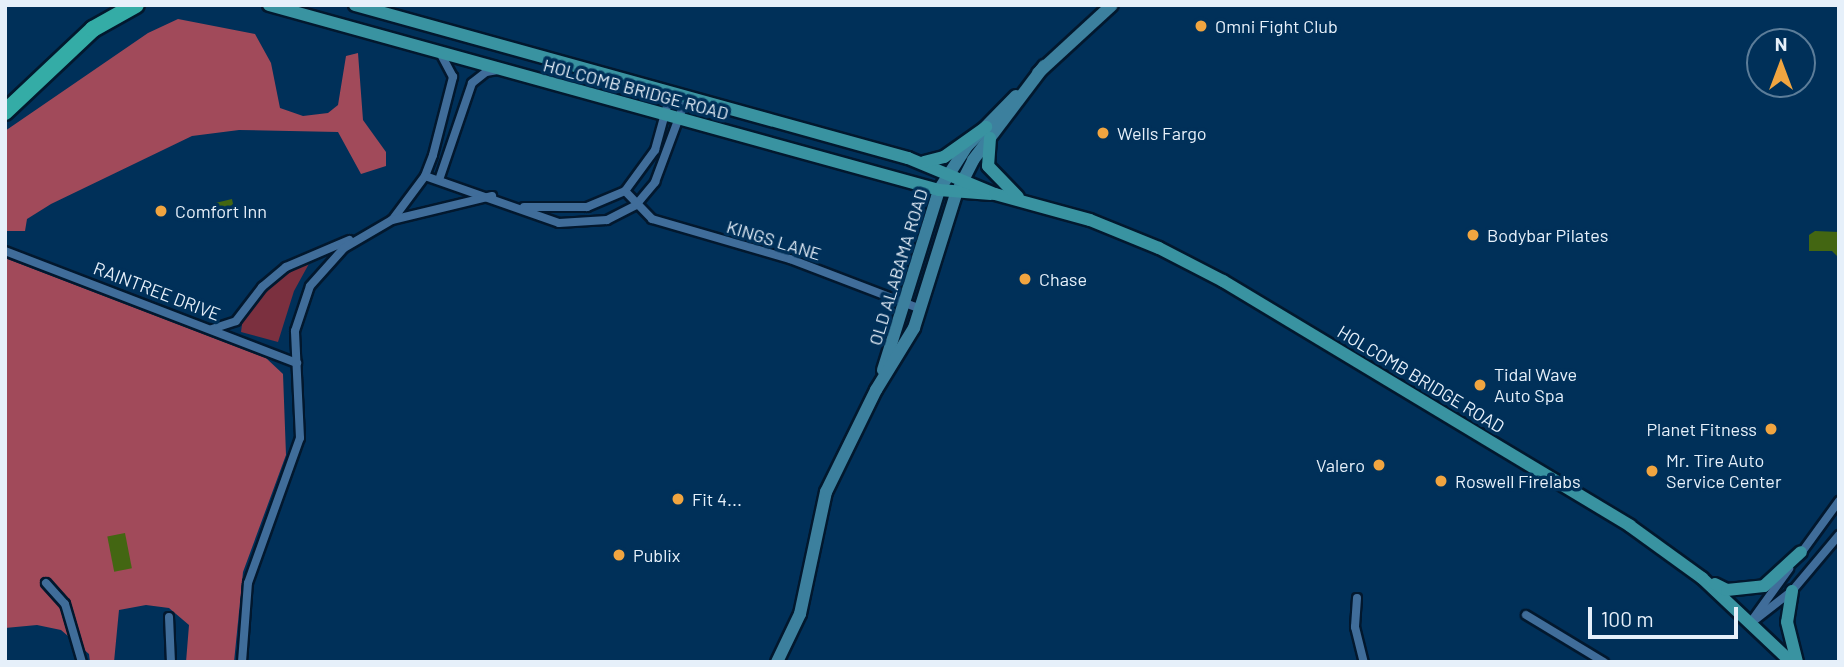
<!DOCTYPE html>
<html>
<head>
<meta charset="utf-8">
<style>
	body { margin:0 }
	#map { position:relative; width:1844px; height:667px; overflow:hidden; background:#003059; font-family:Barlow,sans-serif }
	div>[style] { position:absolute }
	[style*='--x'] { left:calc(var(--x)*1px); top:calc(var(--y)*1px); width:calc(var(--w)*1px); rotate:calc(var(--a)*1deg) }
	.green>* { inset:0; background:#7b303f }
	.forest>* { inset:0; background:#a14a5a }
	.water>* { inset:0; background:#436612; transform-origin:0 0 }
	.roads { filter:drop-shadow(2px 0 #02182e) drop-shadow(-2px 0 #02182e) drop-shadow(0 2px #02182e) drop-shadow(0 -2px #02182e) }
	.street>* { height:8px; margin:-4px; padding:0 4px; transform-origin:4px; border-radius:4px; background:#406d9a }
	.secondary>* { height:12px; margin:-6px; padding:0 6px; transform-origin:6px; border-radius:6px; background:#3c809e }
	.primary>* { height:12px; margin:-6px; padding:0 6px; transform-origin:6px; border-radius:6px; background:#3993a1 }
	.highway>* { height:16px; margin:-8px; padding:0 8px; transform-origin:8px; border-radius:8px; background:#34aca6 }
	.dots>* { width:19px; height:19px; translate:-50% -50%; box-sizing:border-box; border:4px solid #003059; border-radius:50% }
	span { translate:-50% -50%; white-space:nowrap; text-align:center; line-height:1.15; -webkit-text-stroke:7px #003059; paint-order:stroke }
	.poi-label { font-size:18px; color:#e6f0fa }
	.left { translate:0 -50%; text-align:left }
	.right { translate:-100% -50%; text-align:right }
	.street-label { font-size:18px; color:#e6f0fa }
	.frame { position:absolute; inset:0; border:7px solid #e6f0fa; pointer-events:none }
	.north { position:absolute; left:1746px; top:28px; width:70px; height:70px; box-sizing:border-box; background:#003059; border:2px solid #5c7d99; border-radius:50%; rotate:0deg; font-size:19px; font-weight:700; line-height:28px; text-align:center; color:#e6f0fa }
	.north::after { content:''; display:block; margin:auto; width:24px; height:32px; background:#f1a540; clip-path:polygon(50% 0,100% 100%,50% 72%,0 100%) }
	.scale { position:absolute; left:1588px; top:607px; width:150px; height:32px; box-sizing:border-box; border:4px solid #e6f0fa; border-top:0; padding-left:9px; font-size:21px; line-height:24px; white-space:nowrap; color:#e6f0fa; -webkit-text-stroke:5px #003059; paint-order:stroke }
</style>
</head>
<body>
<div id="map">
	<div class="green">
		<div style="clip-path:polygon(311px 260px,294px 291px,278px 342px,241px 332px,243px 317px,267px 286px)"></div>
	</div>
	<div class="forest">
		<div style="clip-path:polygon(178px 19px,255px 34px,271px 63px,280px 108px,303px 116px,328px 113px,338px 105px,346px 56px,358px 53px,363px 120px,386px 152px,386px 166px,361px 174px,338px 132px,239px 130px,192px 136px,51px 204px,27px 219px,25px 231px,5px 231px,5px 131px,148px 33px)"></div>
		<div style="clip-path:polygon(5px 258px,266px 358px,283px 374px,286px 455px,243px 572px,234px 662px,186px 662px,189px 625px,169px 608px,146px 605px,119px 610px,114px 662px,90px 662px,89px 654px,61px 630px,37px 625px,5px 628px)"></div>
	</div>
	<div class="water">
		<div style="clip-path:polygon(232px 199px,234px 209px,215px 216px,211px 204px)"></div>
		<div style="clip-path:polygon(1815px 231px,1839px 232px,1839px 258px,1832px 251px,1809px 251px,1809px 235px)"></div>
		<div style="left:125px;top:533px;width:36px;height:18px;rotate:79deg"></div>
	</div>
	<div class="roads">
		<div class="street">
			<div style="--x:425;--y:176;--w:142;--a:19.3"></div>
			<div style="--x:559;--y:223;--w:48;--a:-3.6"></div>
			<div style="--x:607;--y:220;--w:33;--a:-27"></div>
			<div style="--x:636;--y:205;--w:30;--a:-50"></div>
			<div style="--x:655;--y:182;--w:92;--a:-69.6"></div>
			<div style="--x:439;--y:180;--w:102;--a:-71.2"></div>
			<div style="--x:472;--y:83;--w:18;--a:-38"></div>
			<div style="--x:486;--y:72;--w:12;--a:-9"></div>
			<div style="--x:625;--y:191;--w:39;--a:46"></div>
			<div style="--x:652;--y:219;--w:144;--a:16.2"></div>
			<div style="--x:790;--y:259;--w:140;--a:20.9"></div>
			<div style="--x:524;--y:207;--w:63;--a:0"></div>
			<div style="--x:587;--y:207;--w:41;--a:-22.8"></div>
			<div style="--x:625;--y:191;--w:51;--a:-53.8"></div>
			<div style="--x:655;--y:150;--w:60;--a:-74.6"></div>
			<div style="--x:393;--y:219;--w:54;--a:-53.3"></div>
			<div style="--x:425;--y:176;--w:22;--a:-69"></div>
			<div style="--x:433;--y:155;--w:81;--a:-75.6"></div>
			<div style="--x:453;--y:77;--w:26;--a:-118"></div>
			<div style="--x:5;--y:251;--w:313;--a:21"></div>
			<div style="--x:212;--y:329;--w:25;--a:-18"></div>
			<div style="--x:236;--y:321;--w:43;--a:-52.6"></div>
			<div style="--x:262;--y:287;--w:31;--a:-40"></div>
			<div style="--x:286;--y:267;--w:69;--a:-23.2"></div>
			<div style="--x:1799;--y:556;--w:68;--a:-54"></div>
			<div style="--x:46;--y:583;--w:28;--a:48"></div>
			<div style="--x:65;--y:604;--w:60;--a:73.7"></div>
			<div style="--x:1357;--y:598;--w:29;--a:94"></div>
			<div style="--x:1355;--y:627;--w:36;--a:76"></div>
			<div style="--x:1526;--y:615;--w:91;--a:31.1"></div>
			<div style="--x:169;--y:617;--w:45;--a:87.5"></div>
			<div style="--x:1756;--y:619;--w:46;--a:-37.9"></div>
			<div style="--x:1792;--y:591;--w:73;--a:-50"></div>
			<div style="--x:1750;--y:623;--w:67;--a:-54.2"></div>
			<div style="--x:242;--y:662;--w:79;--a:-85.7"></div>
			<div style="--x:248;--y:583;--w:154;--a:-70.3"></div>
			<div style="--x:300;--y:438;--w:107;--a:-92.7"></div>
			<div style="--x:295;--y:331;--w:47;--a:-71.6"></div>
			<div style="--x:310;--y:286;--w:51;--a:-48.2"></div>
			<div style="--x:344;--y:248;--w:56;--a:-30.3"></div>
			<div style="--x:392;--y:220;--w:103;--a:-13.5"></div>
		</div>
		<div class="secondary">
			<div style="--x:1038;--y:73;--w:100;--a:-42.6"></div>
			<div style="--x:883;--y:370;--w:189;--a:-72.7"></div>
			<div style="--x:939;--y:190;--w:52;--a:-57.5"></div>
			<div style="--x:967;--y:146;--w:70;--a:-45.6"></div>
			<div style="--x:777;--y:662;--w:53;--a:-64.4"></div>
			<div style="--x:800;--y:614;--w:125;--a:-78"></div>
			<div style="--x:826;--y:492;--w:114;--a:-63.9"></div>
			<div style="--x:876;--y:390;--w:73;--a:-58.5"></div>
			<div style="--x:914;--y:328;--w:140;--a:-72.6"></div>
			<div style="--x:956;--y:194;--w:38;--a:-63"></div>
			<div style="--x:973;--y:160;--w:118;--a:-52.9"></div>
		</div>
		<div class="primary">
			<div style="--x:269;--y:5;--w:695;--a:15.44"></div>
			<div style="--x:939;--y:190;--w:52;--a:4.4"></div>
			<div style="--x:355;--y:5;--w:574;--a:15.47"></div>
			<div style="--x:908;--y:158;--w:94;--a:22.5"></div>
			<div style="--x:995;--y:194;--w:98;--a:15.3"></div>
			<div style="--x:1090;--y:220;--w:74;--a:22.1"></div>
			<div style="--x:1159;--y:248;--w:72;--a:27.3"></div>
			<div style="--x:1223;--y:281;--w:475;--a:31"></div>
			<div style="--x:1630;--y:526;--w:89;--a:35.8"></div>
			<div style="--x:1702;--y:578;--w:122;--a:43.3"></div>
			<div style="--x:990;--y:138;--w:28;--a:94"></div>
			<div style="--x:988;--y:166;--w:43;--a:45.9"></div>
			<div style="--x:924;--y:162;--w:21;--a:-14"></div>
			<div style="--x:944;--y:157;--w:52;--a:-35.5"></div>
			<div style="--x:1715;--y:584;--w:13;--a:27"></div>
			<div style="--x:1727;--y:590;--w:37;--a:-6"></div>
			<div style="--x:1764;--y:586;--w:50;--a:-42.6"></div>
			<div style="--x:1792;--y:591;--w:31;--a:99"></div>
			<div style="--x:1787;--y:622;--w:41;--a:76"></div>
		</div>
		<div class="highway">
			<div style="--x:5;--y:112;--w:121;--a:-43.3"></div>
			<div style="--x:93;--y:29;--w:49;--a:-29.2"></div>
		</div>
	</div>
	<div class="dots">
		<div style="left:1201px;top:26px;background:#f1a540"></div>
		<div style="left:1103px;top:133px;background:#f1a540"></div>
		<div style="left:161px;top:211px;background:#f1a540"></div>
		<div style="left:1473px;top:235px;background:#f1a540"></div>
		<div style="left:1025px;top:279px;background:#f1a540"></div>
		<div style="left:1480px;top:385px;background:#f1a540"></div>
		<div style="left:1771px;top:429px;background:#f1a540"></div>
		<div style="left:1379px;top:465px;background:#f1a540"></div>
		<div style="left:1652px;top:471px;background:#f1a540"></div>
		<div style="left:1441px;top:481px;background:#f1a540"></div>
		<div style="left:678px;top:499px;background:#f1a540"></div>
		<div style="left:619px;top:555px;background:#f1a540"></div>
	</div>
	<div class="poi-label">
		<span class="left" style="left:1215px;top:26px">Omni Fight Club</span>
		<span class="left" style="left:1117px;top:133px">Wells Fargo</span>
		<span class="left" style="left:175px;top:211px">Comfort Inn</span>
		<span class="left" style="left:1487px;top:235px">Bodybar Pilates</span>
		<span class="left" style="left:1039px;top:279px">Chase</span>
		<span class="left" style="left:1494px;top:385px">Tidal Wave<br>Auto Spa</span>
		<span class="right" style="left:1757px;top:429px">Planet Fitness</span>
		<span class="left" style="left:1666px;top:471px">Mr. Tire Auto<br>Service Center</span>
		<span class="right" style="left:1365px;top:465px">Valero</span>
		<span class="left" style="left:1455px;top:481px">Roswell Firelabs</span>
		<span class="left" style="left:692px;top:499px">Fit 4...</span>
		<span class="left" style="left:633px;top:555px">Publix</span>
	</div>
	<div class="street-label">
		<span style="left:636px;top:89px;rotate:15deg">HOLCOMB BRIDGE ROAD</span>
		<span style="left:774px;top:240px;rotate:17deg">KINGS LANE</span>
		<span style="left:898px;top:267px;rotate:-73deg">OLD ALABAMA ROAD</span>
		<span style="left:157px;top:291px;rotate:21deg">RAINTREE DRIVE</span>
		<span style="left:1421px;top:379px;rotate:31deg">HOLCOMB BRIDGE ROAD</span>
	</div>
	<div class="frame"></div>
	<div class="north">N</div>
	<div class="scale">100 m</div>
</div>
</body>
</html>
